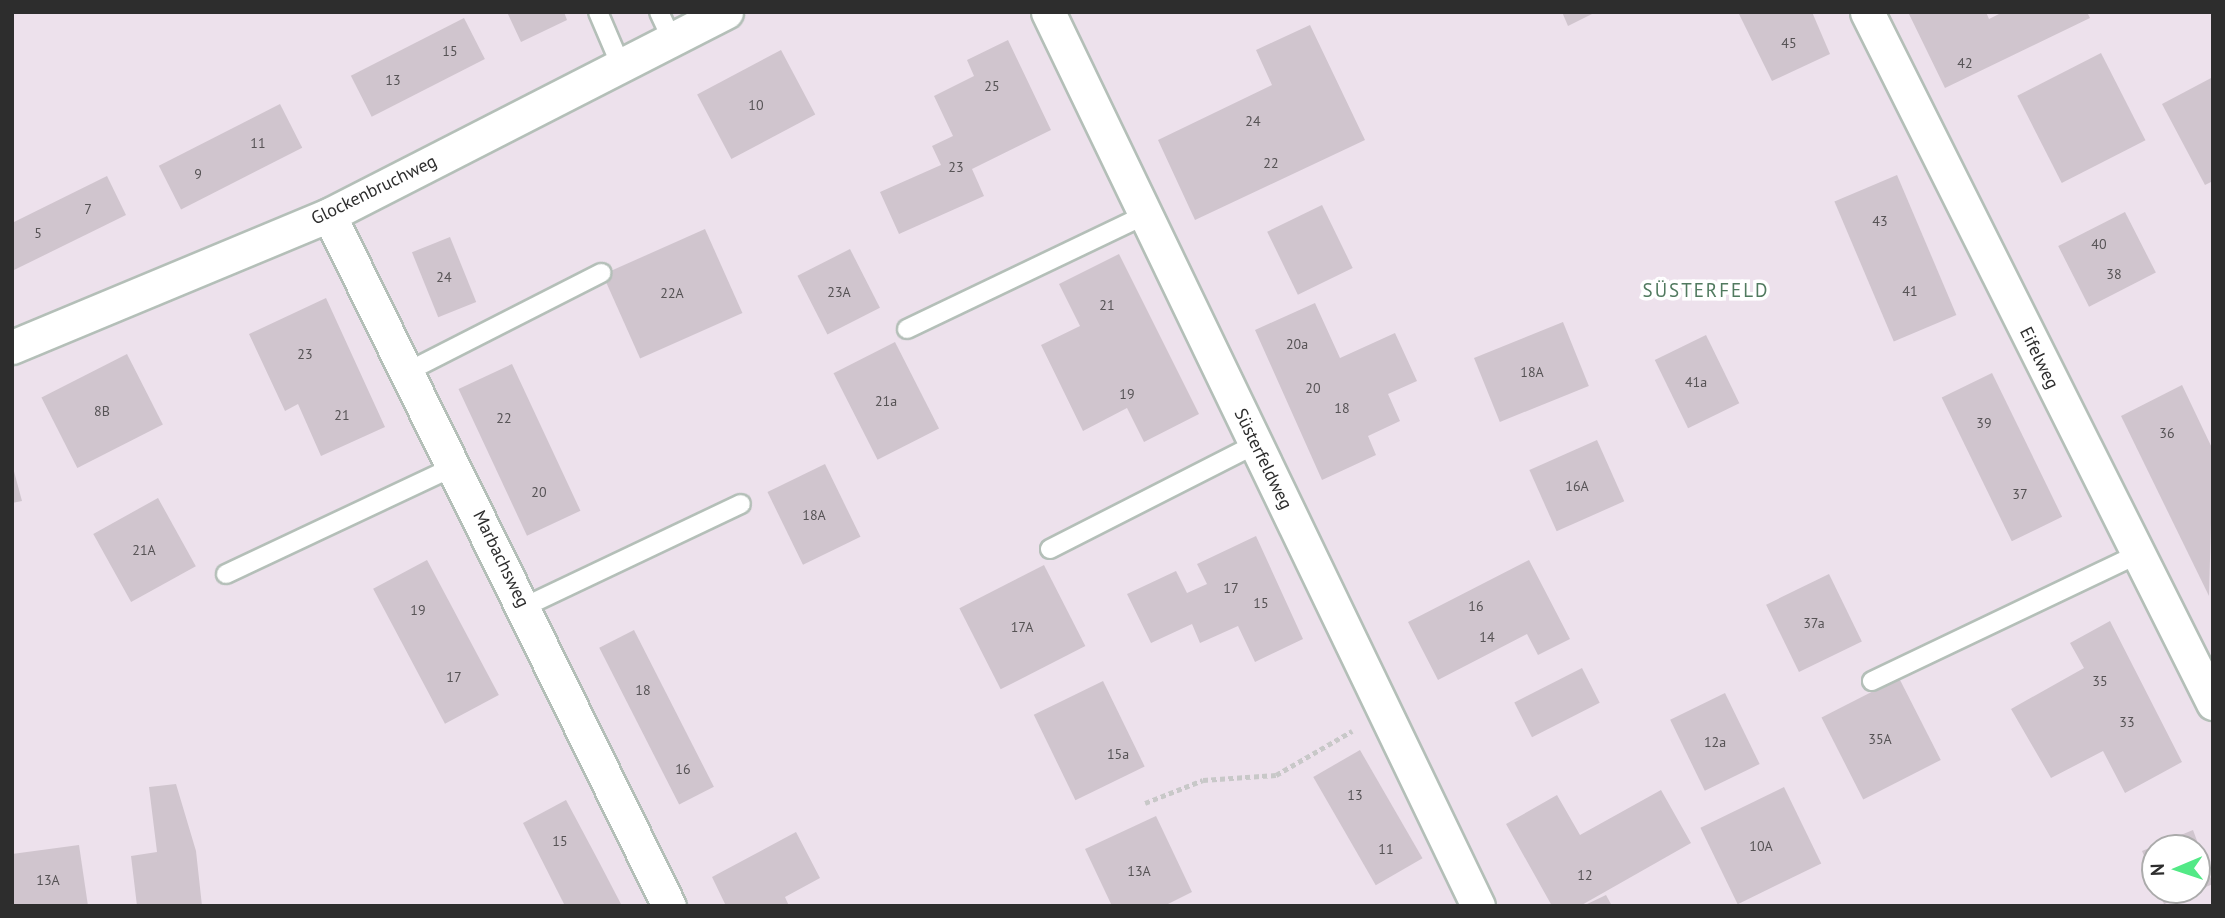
<!DOCTYPE html>
<html>
<head>
<meta charset="utf-8">
<style>
	body { margin:0 }
	#map { position:relative; width:2225px; height:918px; overflow:hidden; background:#ede1ec; font-family:"PT Sans",sans-serif }
	div>[style] { position:absolute }
	[style*='--x'] { left:calc(var(--x)*1px); top:calc(var(--y)*1px); width:calc(var(--w)*1px); rotate:calc(var(--a)*1deg) }
	.building>* { inset:0; background:#d0c5ce; transform-origin:0 0 }
	.path>* { height:4.5px; margin-top:-2.25px; transform-origin:0; background:repeating-linear-gradient(90deg,#c8c8c8 0 5px,transparent 0 8.5px) }
	.roads { filter:drop-shadow(2px 0 #b4bfb8) drop-shadow(-2px 0 #b4bfb8) drop-shadow(0 2px #b4bfb8) drop-shadow(0 -2px #b4bfb8) }
	.service>* { height:18px; margin:-9px; padding:0 9px; transform-origin:9px; border-radius:9px; background:#fff }
	.minor>* { height:33px; margin:-16.5px; padding:0 16.5px; transform-origin:16.5px; border-radius:16.5px; background:#fff }
	span { translate:-50% -50%; white-space:nowrap; text-align:center; line-height:1.15; -webkit-text-stroke:7px #fff; paint-order:stroke }
	.number-label { font-size:14px; color:#565355 }
	.number-label span { -webkit-text-stroke-width:0 }
	.street-label { font-size:18px; color:#2d2d2d }
	.neighbourhood-label { font-size:19px; color:#517a5f; letter-spacing:2px }
	.frame { position:absolute; inset:0; border:14px solid #2d2d2d; pointer-events:none }
	.north { position:absolute; left:2141px; top:834px; width:70px; height:70px; box-sizing:border-box; background:#fff; border:2px solid #ababab; border-radius:50%; rotate:268deg; font-size:19px; font-weight:700; line-height:28px; text-align:center; color:#2d2d2d }
	.north::after { content:''; display:block; margin:auto; width:24px; height:32px; background:#52e986; clip-path:polygon(50% 0,100% 100%,50% 72%,0 100%) }
</style>
</head>
<body>
<div id="map">
	<div class="building">
		<div style="clip-path:polygon(507px 12px,564px 12px,567px 20px,521px 42px)"></div>
		<div style="clip-path:polygon(1562px 12px,1596px 12px,1568px 26px)"></div>
		<div style="clip-path:polygon(1738px 12px,1812px 12px,1830px 54px,1772px 81px)"></div>
		<div style="clip-path:polygon(1908px 12px,1986px 12px,1989px 19px,2003px 12px,2087px 12px,2090px 18px,1945px 88px)"></div>
		<div style="left:464px;top:18px;width:46px;height:127px;rotate:63deg"></div>
		<div style="clip-path:polygon(1310px 25px,1365px 140px,1195px 220px,1158px 140px,1272px 85px,1256px 50px)"></div>
		<div style="clip-path:polygon(1008px 40px,1051px 130px,972px 169px,984px 196px,899px 234px,880px 192px,941px 165px,932px 146px,953px 136px,934px 96px,974px 76px,967px 60px)"></div>
		<div style="left:781px;top:50px;width:73px;height:95px;rotate:62deg"></div>
		<div style="left:2101px;top:53px;width:98px;height:94px;rotate:63deg"></div>
		<div style="clip-path:polygon(2213px 77px,2213px 181px,2205px 185px,2162px 104px)"></div>
		<div style="left:280px;top:104px;width:49px;height:136px;rotate:63deg"></div>
		<div style="left:1897px;top:175px;width:152px;height:68px;rotate:67deg"></div>
		<div style="clip-path:polygon(107px 176px,126px 215px,12px 271px,12px 223px)"></div>
		<div style="left:1322px;top:205px;width:70px;height:61px;rotate:64deg"></div>
		<div style="left:2125px;top:212px;width:68px;height:75px;rotate:63deg"></div>
		<div style="left:705px;top:229px;width:92px;height:112px;rotate:66deg"></div>
		<div style="left:450px;top:237px;width:70px;height:41px;rotate:68deg"></div>
		<div style="left:850px;top:249px;width:66px;height:59px;rotate:63deg"></div>
		<div style="clip-path:polygon(1119px 254px,1199px 414px,1144px 442px,1127px 408px,1083px 431px,1041px 345px,1080px 326px,1059px 284px)"></div>
		<div style="clip-path:polygon(326px 298px,385px 427px,321px 456px,298px 404px,285px 411px,249px 334px)"></div>
		<div style="clip-path:polygon(1315px 303px,1340px 358px,1395px 333px,1417px 381px,1388px 394px,1400px 421px,1368px 436px,1376px 455px,1322px 480px,1255px 330px)"></div>
		<div style="left:1563px;top:322px;width:69px;height:96px;rotate:68deg"></div>
		<div style="left:1706px;top:335px;width:76px;height:57px;rotate:64deg"></div>
		<div style="left:895px;top:342px;width:97px;height:69px;rotate:63deg"></div>
		<div style="left:127px;top:354px;width:79px;height:96px;rotate:63deg"></div>
		<div style="left:512px;top:364px;width:162px;height:59px;rotate:65deg"></div>
		<div style="left:1992px;top:373px;width:160px;height:56px;rotate:64deg"></div>
		<div style="clip-path:polygon(2182px 385px,2213px 450px,2209px 596px,2121px 416px)"></div>
		<div style="left:1597px;top:440px;width:67px;height:74px;rotate:66deg"></div>
		<div style="clip-path:polygon(12px 464px,22px 501px,12px 503px)"></div>
		<div style="left:825px;top:464px;width:81px;height:64px;rotate:64deg"></div>
		<div style="left:158px;top:498px;width:78px;height:74px;rotate:61deg"></div>
		<div style="clip-path:polygon(1256px 536px,1303px 639px,1255px 662px,1238px 626px,1200px 643px,1192px 624px,1151px 643px,1127px 594px,1176px 571px,1187px 593px,1207px 584px,1197px 564px)"></div>
		<div style="left:427px;top:560px;width:153px;height:61px;rotate:62deg"></div>
		<div style="clip-path:polygon(1529px 560px,1570px 639px,1538px 655px,1527px 634px,1438px 680px,1408px 622px)"></div>
		<div style="left:1044px;top:565px;width:91px;height:95px;rotate:63deg"></div>
		<div style="left:1829px;top:574px;width:75px;height:70px;rotate:64deg"></div>
		<div style="clip-path:polygon(2110px 621px,2182px 762px,2125px 793px,2103px 751px,2051px 778px,2011px 709px,2084px 668px,2070px 643px)"></div>
		<div style="left:634px;top:630px;width:176px;height:39px;rotate:63deg"></div>
		<div style="left:1582px;top:668px;width:39px;height:76px;rotate:63deg"></div>
		<div style="left:1899px;top:678px;width:92px;height:87px;rotate:63deg"></div>
		<div style="left:1103px;top:681px;width:95px;height:77px;rotate:64deg"></div>
		<div style="left:1725px;top:693px;width:79px;height:61px;rotate:64deg"></div>
		<div style="left:1360px;top:750px;width:125px;height:54px;rotate:60deg"></div>
		<div style="clip-path:polygon(176px 784px,196px 851px,202px 906px,137px 906px,131px 856px,157px 852px,149px 787px)"></div>
		<div style="left:1784px;top:787px;width:85px;height:93px;rotate:64deg"></div>
		<div style="clip-path:polygon(1661px 790px,1691px 843px,1580px 906px,1552px 906px,1506px 824px,1557px 795px,1580px 835px)"></div>
		<div style="clip-path:polygon(566px 800px,598px 860px,622px 906px,565px 906px,523px 823px)"></div>
		<div style="clip-path:polygon(1156px 816px,1192px 892px,1164px 906px,1112px 906px,1085px 849px)"></div>
		<div style="clip-path:polygon(2193px 830px,2213px 884px,2164px 904px,2158px 890px,2197px 890px,2197px 848px,2155px 848px,2155px 882px,2142px 851px)"></div>
		<div style="clip-path:polygon(796px 832px,820px 878px,785px 897px,789px 906px,726px 906px,712px 877px)"></div>
		<div style="clip-path:polygon(79px 845px,88px 906px,12px 906px,12px 854px)"></div>
		<div style="clip-path:polygon(1606px 895px,1612px 906px,1583px 906px)"></div>
	</div>
	<div class="path">
		<div style="--x:1145;--y:803;--w:62;--a:-21.6"></div>
		<div style="--x:1203;--y:780;--w:73;--a:-3.9"></div>
		<div style="--x:1276;--y:775;--w:88;--a:-30.1"></div>
	</div>
	<div class="roads">
		<div class="service">
			<div style="--x:598;--y:12;--w:59;--a:66.9"></div>
			<div style="--x:659;--y:12;--w:31;--a:65"></div>
			<div style="--x:907;--y:329;--w:264;--a:-25.6"></div>
			<div style="--x:409;--y:371;--w:216;--a:-27"></div>
			<div style="--x:1050;--y:549;--w:231;--a:-27"></div>
			<div style="--x:226;--y:574;--w:253;--a:-25.2"></div>
			<div style="--x:524;--y:607;--w:240;--a:-25.4"></div>
			<div style="--x:1872;--y:681;--w:293;--a:-25.5"></div>
		</div>
		<div class="minor">
			<div style="--x:1048;--y:12;--w:992;--a:64.31"></div>
			<div style="--x:1867;--y:12;--w:773;--a:63.4"></div>
			<div style="--x:329;--y:215;--w:770;--a:63.8"></div>
			<div style="--x:12;--y:347;--w:343;--a:-22.6"></div>
			<div style="--x:329;--y:215;--w:446;--a:-27.1"></div>
		</div>
	</div>
	<div class="number-label">
		<span style="left:1789px;top:43px">45</span>
		<span style="left:450px;top:51px">15</span>
		<span style="left:1965px;top:63px">42</span>
		<span style="left:393px;top:80px">13</span>
		<span style="left:992px;top:86px">25</span>
		<span style="left:756px;top:105px">10</span>
		<span style="left:1253px;top:121px">24</span>
		<span style="left:258px;top:143px">11</span>
		<span style="left:1271px;top:163px">22</span>
		<span style="left:956px;top:167px">23</span>
		<span style="left:198px;top:174px">9</span>
		<span style="left:88px;top:209px">7</span>
		<span style="left:1880px;top:221px">43</span>
		<span style="left:38px;top:233px">5</span>
		<span style="left:2099px;top:244px">40</span>
		<span style="left:2114px;top:274px">38</span>
		<span style="left:444px;top:277px">24</span>
		<span style="left:1910px;top:291px">41</span>
		<span style="left:839px;top:292px">23A</span>
		<span style="left:672px;top:293px">22A</span>
		<span style="left:1107px;top:305px">21</span>
		<span style="left:1297px;top:344px">20a</span>
		<span style="left:305px;top:354px">23</span>
		<span style="left:1532px;top:372px">18A</span>
		<span style="left:1696px;top:382px">41a</span>
		<span style="left:1313px;top:388px">20</span>
		<span style="left:1127px;top:394px">19</span>
		<span style="left:886px;top:401px">21a</span>
		<span style="left:1342px;top:408px">18</span>
		<span style="left:102px;top:411px">8B</span>
		<span style="left:342px;top:415px">21</span>
		<span style="left:504px;top:418px">22</span>
		<span style="left:1984px;top:423px">39</span>
		<span style="left:2167px;top:433px">36</span>
		<span style="left:1577px;top:486px">16A</span>
		<span style="left:539px;top:492px">20</span>
		<span style="left:2020px;top:494px">37</span>
		<span style="left:814px;top:515px">18A</span>
		<span style="left:144px;top:550px">21A</span>
		<span style="left:1231px;top:588px">17</span>
		<span style="left:1261px;top:603px">15</span>
		<span style="left:1476px;top:606px">16</span>
		<span style="left:418px;top:610px">19</span>
		<span style="left:1814px;top:623px">37a</span>
		<span style="left:1022px;top:627px">17A</span>
		<span style="left:1487px;top:637px">14</span>
		<span style="left:454px;top:677px">17</span>
		<span style="left:2100px;top:681px">35</span>
		<span style="left:643px;top:690px">18</span>
		<span style="left:2127px;top:722px">33</span>
		<span style="left:1880px;top:739px">35A</span>
		<span style="left:1715px;top:742px">12a</span>
		<span style="left:1118px;top:754px">15a</span>
		<span style="left:683px;top:769px">16</span>
		<span style="left:1355px;top:795px">13</span>
		<span style="left:560px;top:841px">15</span>
		<span style="left:1761px;top:846px">10A</span>
		<span style="left:1386px;top:849px">11</span>
		<span style="left:1139px;top:871px">13A</span>
		<span style="left:1585px;top:875px">12</span>
		<span style="left:48px;top:880px">13A</span>
	</div>
	<div class="street-label">
		<span style="left:374px;top:190px;rotate:-26deg">Glockenbruchweg</span>
		<span style="left:2039px;top:358px;rotate:64deg">Eifelweg</span>
		<span style="left:1263px;top:459px;rotate:64deg">Süsterfeldweg</span>
		<span style="left:501px;top:559px;rotate:64deg">Marbachsweg</span>
	</div>
	<div class="neighbourhood-label">
		<span style="left:1706px;top:291px">SÜSTERFELD</span>
	</div>
	<div class="frame"></div>
	<div class="north">N</div>
</div>
</body>
</html>
